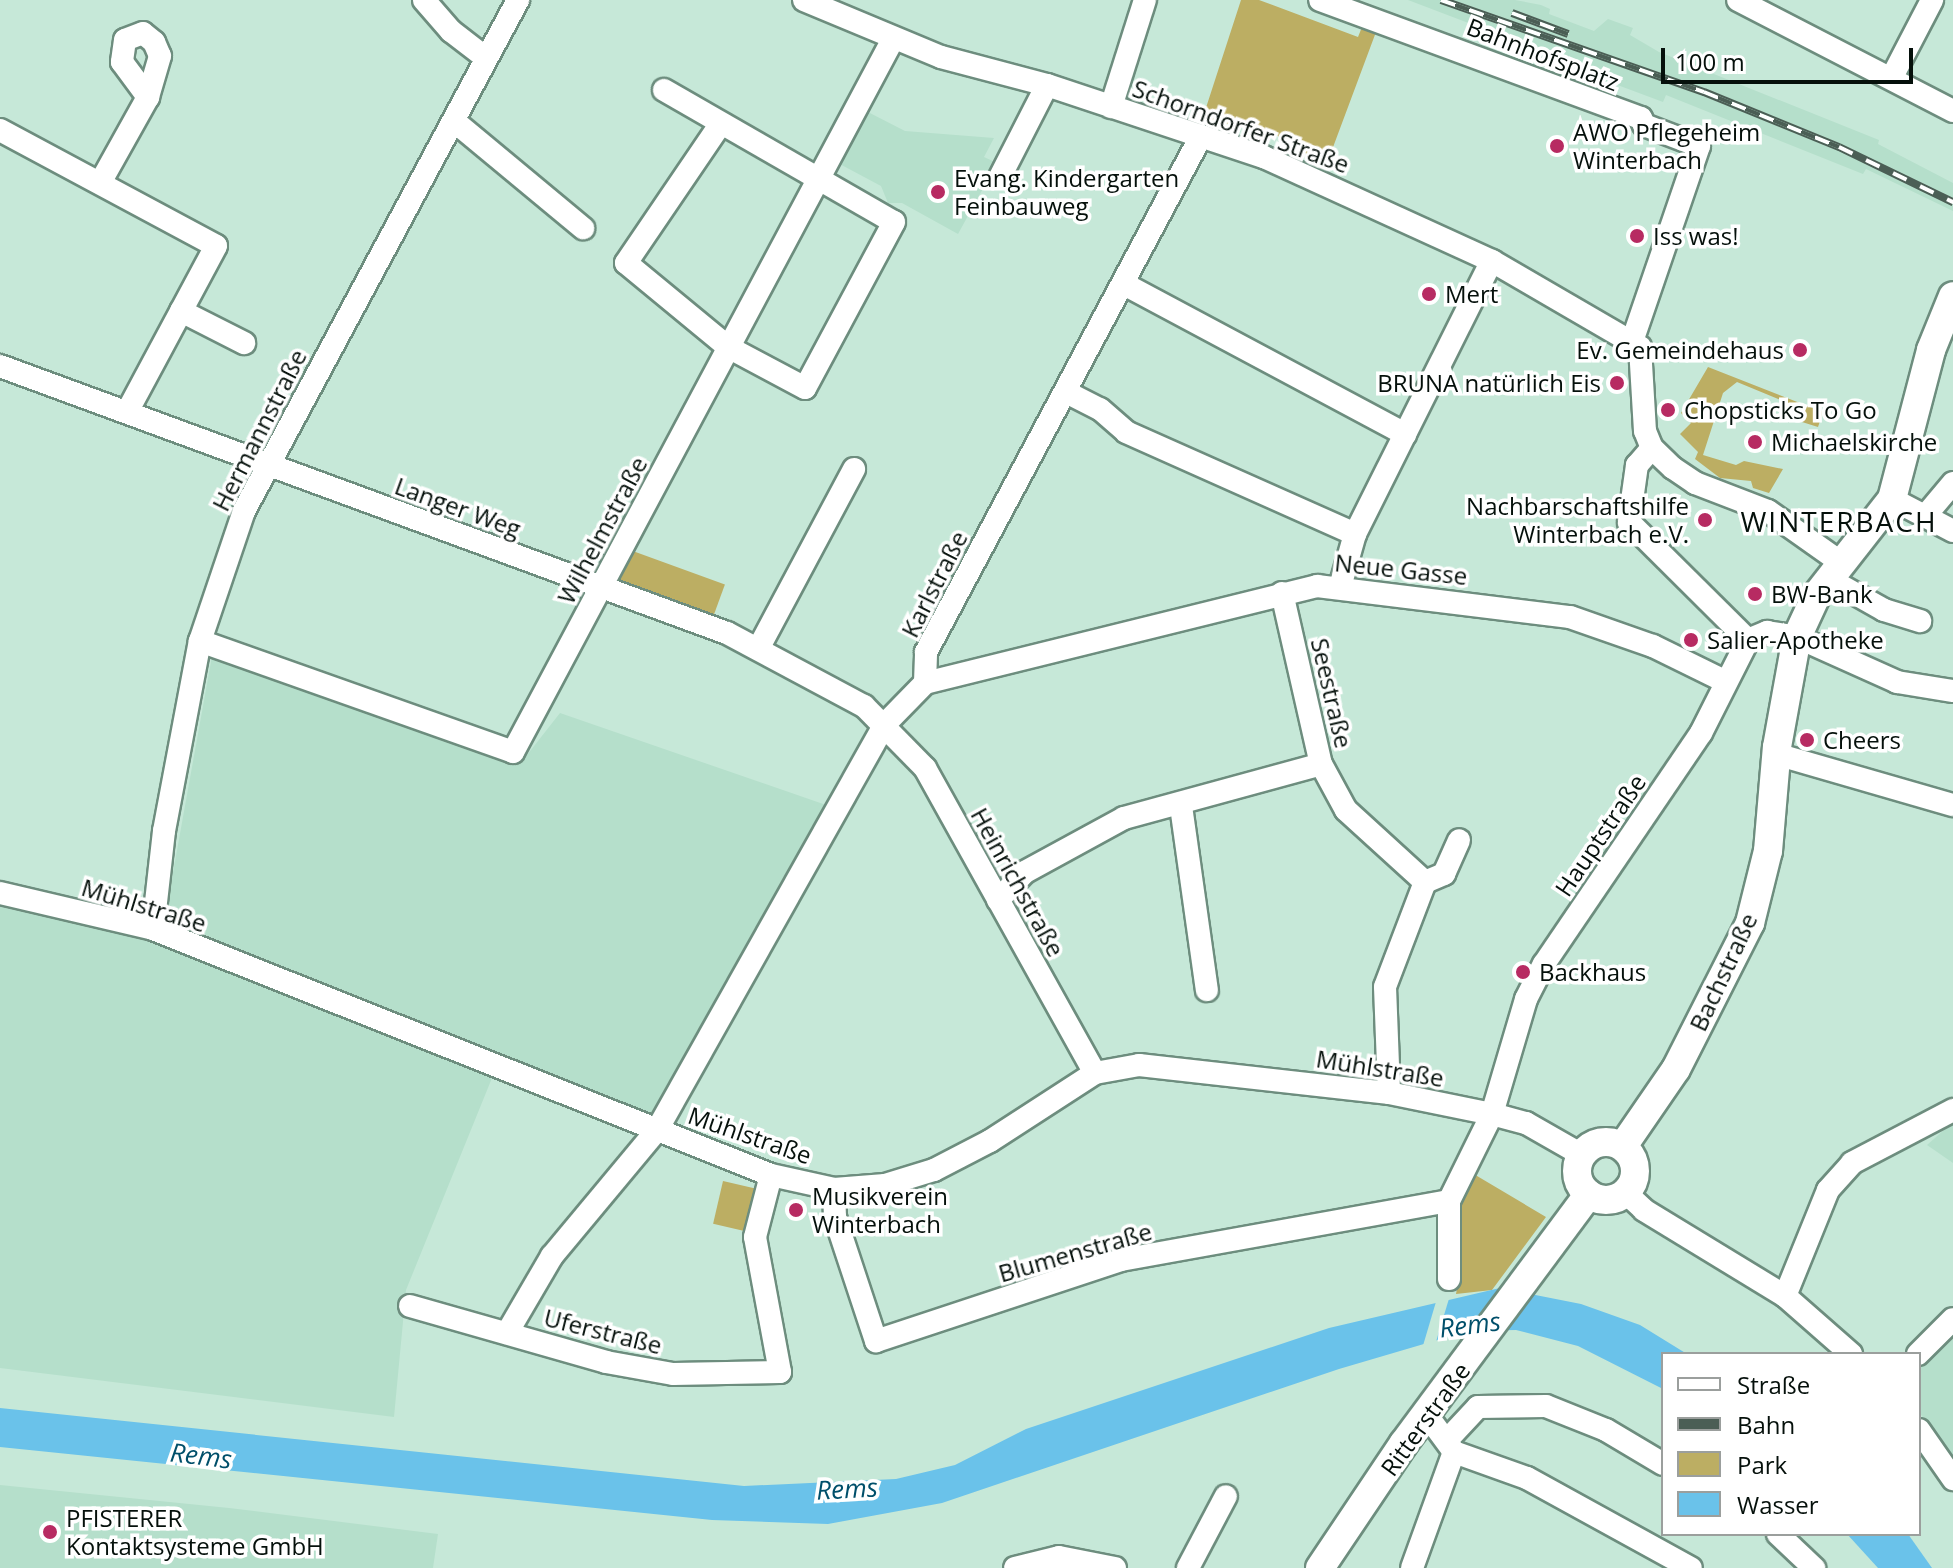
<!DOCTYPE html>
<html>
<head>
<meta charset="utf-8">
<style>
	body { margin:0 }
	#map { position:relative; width:1953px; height:1568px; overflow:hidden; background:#c6e8d8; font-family:"Open Sans",sans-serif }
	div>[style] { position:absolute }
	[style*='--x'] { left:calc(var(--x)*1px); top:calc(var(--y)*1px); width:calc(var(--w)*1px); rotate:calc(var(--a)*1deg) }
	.built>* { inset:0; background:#b5dfcb }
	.green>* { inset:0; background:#bcae63; transform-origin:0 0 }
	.water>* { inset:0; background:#6ac2ea }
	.pier>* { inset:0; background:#c6e8d8 }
	.roads { filter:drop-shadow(2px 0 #6d8d7e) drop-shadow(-2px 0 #6d8d7e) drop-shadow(0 2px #6d8d7e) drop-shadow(0 -2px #6d8d7e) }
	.minor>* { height:22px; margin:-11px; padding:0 11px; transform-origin:11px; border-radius:11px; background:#fff }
	.major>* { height:28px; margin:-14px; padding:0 14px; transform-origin:14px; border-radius:14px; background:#fff }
	.major>.ring { margin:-14px; padding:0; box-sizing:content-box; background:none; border:28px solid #fff; border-radius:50% }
	.rail>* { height:8px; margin-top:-4px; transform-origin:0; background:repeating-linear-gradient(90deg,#fff 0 15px,#4b5e55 0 30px); box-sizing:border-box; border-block:2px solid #4b5e55 }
	.dots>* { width:22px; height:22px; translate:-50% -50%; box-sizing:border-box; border:4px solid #fff; border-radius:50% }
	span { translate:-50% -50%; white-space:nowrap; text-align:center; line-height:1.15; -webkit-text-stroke:7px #fff; paint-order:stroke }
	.street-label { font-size:24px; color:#05100b }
	.poi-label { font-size:24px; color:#05100b }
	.left { translate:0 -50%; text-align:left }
	.right { translate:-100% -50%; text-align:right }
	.water-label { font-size:26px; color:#004f6a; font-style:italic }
	.quarter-label { font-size:28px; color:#05100b; letter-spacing:2px }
	.legend { position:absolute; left:1661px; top:1352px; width:260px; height:184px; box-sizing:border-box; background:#fff; border:2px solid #9b9f9d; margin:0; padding:10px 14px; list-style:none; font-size:24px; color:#05100b }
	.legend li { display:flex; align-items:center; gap:16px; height:40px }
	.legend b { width:40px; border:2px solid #9b9f9d }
	.scale { position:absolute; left:1661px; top:48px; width:252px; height:36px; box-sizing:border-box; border:4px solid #05100b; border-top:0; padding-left:10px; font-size:24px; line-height:28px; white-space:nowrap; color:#05100b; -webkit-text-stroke:6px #fff; paint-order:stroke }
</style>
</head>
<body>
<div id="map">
	<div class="built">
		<div style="clip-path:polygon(1408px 0,1515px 0,1541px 5px,1550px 9px,1549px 14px,1594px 31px,1608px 19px,1633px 28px,1630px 35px,1659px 52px,1879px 140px,1878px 144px,1953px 183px,1953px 211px,1866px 169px,1863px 174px,1666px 95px,1663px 102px,1655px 99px,1580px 71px,1582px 64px,1537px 48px,1534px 53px,1527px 51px,1521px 43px)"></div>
		<div style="clip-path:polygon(864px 110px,905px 131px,994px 138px,984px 157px,997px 163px,958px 234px,902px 203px,888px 203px,881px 186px,836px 162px)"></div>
		<div style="clip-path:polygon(214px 645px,527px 755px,560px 713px,829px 806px,649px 1136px,494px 1073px,406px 1290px,394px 1417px,0 1368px,0 902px,161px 939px)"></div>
		<div style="clip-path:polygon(1953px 1122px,1953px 1163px,1927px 1145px)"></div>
		<div style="clip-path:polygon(1953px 1311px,1953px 1459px,1919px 1412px,1919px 1354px)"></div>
		<div style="clip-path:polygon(0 1485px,229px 1508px,438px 1534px,433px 1568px,0 1568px)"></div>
	</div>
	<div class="green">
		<div style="clip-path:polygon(1241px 0,1259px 0,1358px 37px,1362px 27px,1376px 32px,1326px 166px,1268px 130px,1202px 120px)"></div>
		<div style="clip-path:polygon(1708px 367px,1823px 412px,1818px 427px,1802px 422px,1805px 410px,1737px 382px,1723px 393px,1703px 455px,1736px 465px,1744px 461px,1783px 469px,1769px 493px,1753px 488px,1751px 481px,1720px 478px,1695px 459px,1698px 452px,1680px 434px,1691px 423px,1681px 413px)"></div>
		<div style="left:630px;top:550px;width:101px;height:32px;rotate:20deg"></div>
		<div style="clip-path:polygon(1472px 1173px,1546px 1217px,1492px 1290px,1456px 1294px,1462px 1261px,1456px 1197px)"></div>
		<div style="left:723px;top:1181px;width:32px;height:44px;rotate:13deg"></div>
	</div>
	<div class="water">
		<div style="clip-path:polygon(1500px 1288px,1581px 1304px,1640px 1325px,1687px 1354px,1663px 1354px,1663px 1389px,1578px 1346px,1516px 1330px,1468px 1331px,1339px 1369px,942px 1503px,828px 1524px,712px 1520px,0 1447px,0 1408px,744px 1486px,896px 1479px,955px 1465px,1026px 1429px,1329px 1328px)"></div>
		<div style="clip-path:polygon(1847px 1534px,1908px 1534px,1932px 1568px,1878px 1568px)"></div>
	</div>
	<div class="pier">
		<div style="clip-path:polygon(1451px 1292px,1435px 1345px,1422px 1349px,1438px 1295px)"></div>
	</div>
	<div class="roads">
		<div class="minor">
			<div style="--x:424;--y:0;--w:41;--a:48.9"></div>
			<div style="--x:451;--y:31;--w:44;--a:37.6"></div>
			<div style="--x:804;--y:0;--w:148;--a:22.6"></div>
			<div style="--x:941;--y:57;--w:110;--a:14.8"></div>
			<div style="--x:1047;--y:85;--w:229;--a:18.4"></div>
			<div style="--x:1264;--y:157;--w:251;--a:24.5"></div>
			<div style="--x:1492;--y:261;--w:171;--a:30.2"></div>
			<div style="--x:1640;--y:347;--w:84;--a:86.6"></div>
			<div style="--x:1645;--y:431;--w:18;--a:68"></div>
			<div style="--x:1652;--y:448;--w:29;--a:44"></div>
			<div style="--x:1673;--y:468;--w:27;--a:34"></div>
			<div style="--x:1695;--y:483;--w:78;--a:21"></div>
			<div style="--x:1768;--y:511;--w:88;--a:35.3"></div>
			<div style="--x:1320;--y:0;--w:342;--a:20.2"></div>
			<div style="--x:1641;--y:118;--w:8;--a:67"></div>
			<div style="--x:1644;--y:125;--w:59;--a:20.9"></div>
			<div style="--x:1699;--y:146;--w:204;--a:108.9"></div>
			<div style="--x:1738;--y:0;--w:242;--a:27.3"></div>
			<div style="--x:1892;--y:77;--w:87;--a:-62.5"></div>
			<div style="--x:664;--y:90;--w:265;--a:29.9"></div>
			<div style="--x:894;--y:222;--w:188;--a:118.2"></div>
			<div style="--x:805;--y:388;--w:87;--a:-152"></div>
			<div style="--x:728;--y:347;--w:132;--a:-140.5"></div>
			<div style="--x:626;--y:263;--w:166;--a:-55.8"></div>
			<div style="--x:1111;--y:107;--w:112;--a:-72.4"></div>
			<div style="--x:454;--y:121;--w:168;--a:39.7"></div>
			<div style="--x:0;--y:130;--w:245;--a:28.2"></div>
			<div style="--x:216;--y:246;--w:188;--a:118.2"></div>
			<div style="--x:1000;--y:177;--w:103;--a:-62.9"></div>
			<div style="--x:100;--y:183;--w:98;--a:-60.8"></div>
			<div style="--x:148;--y:97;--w:43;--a:-73.7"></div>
			<div style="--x:160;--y:56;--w:15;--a:-113"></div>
			<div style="--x:154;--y:42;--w:14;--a:-141"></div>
			<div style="--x:143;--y:33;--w:19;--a:159"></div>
			<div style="--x:125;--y:40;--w:22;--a:98"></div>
			<div style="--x:122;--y:62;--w:44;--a:53.4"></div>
			<div style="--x:1124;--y:284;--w:319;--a:28.1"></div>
			<div style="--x:181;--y:311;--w:71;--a:26.9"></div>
			<div style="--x:0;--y:366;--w:774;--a:20.17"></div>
			<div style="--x:727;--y:633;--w:155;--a:28.1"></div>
			<div style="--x:864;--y:706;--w:87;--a:45.5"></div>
			<div style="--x:925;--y:768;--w:349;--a:60.9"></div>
			<div style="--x:1066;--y:392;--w:38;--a:27"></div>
			<div style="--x:1100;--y:409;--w:35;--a:41"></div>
			<div style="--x:1126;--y:432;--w:251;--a:24"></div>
			<div style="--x:1652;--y:448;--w:23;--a:131"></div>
			<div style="--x:1637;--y:465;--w:58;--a:98"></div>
			<div style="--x:1629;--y:522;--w:168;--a:44.8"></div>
			<div style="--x:1892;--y:499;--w:69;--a:27.7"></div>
			<div style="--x:1926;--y:515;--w:42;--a:-49.8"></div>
			<div style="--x:1829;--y:579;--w:63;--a:29.4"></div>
			<div style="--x:1884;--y:610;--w:38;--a:17"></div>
			<div style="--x:1340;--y:587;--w:55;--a:-74.2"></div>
			<div style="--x:1355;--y:534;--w:305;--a:-63.4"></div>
			<div style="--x:1282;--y:593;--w:175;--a:77.2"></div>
			<div style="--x:1321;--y:764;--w:52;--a:61.5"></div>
			<div style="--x:1346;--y:810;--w:107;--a:42.3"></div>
			<div style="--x:1425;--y:882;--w:112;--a:110.9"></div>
			<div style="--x:1385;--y:987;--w:106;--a:87.8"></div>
			<div style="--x:200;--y:641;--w:332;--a:19.5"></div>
			<div style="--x:513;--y:752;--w:808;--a:-61.94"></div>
			<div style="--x:758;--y:649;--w:204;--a:-61.9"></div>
			<div style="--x:925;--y:683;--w:404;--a:-13.9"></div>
			<div style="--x:1317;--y:586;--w:255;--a:7"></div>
			<div style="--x:1570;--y:617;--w:88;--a:19.3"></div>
			<div style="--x:1653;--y:646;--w:79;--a:26.2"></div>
			<div style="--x:1776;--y:754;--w:184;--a:16.1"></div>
			<div style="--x:1181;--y:806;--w:186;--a:82"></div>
			<div style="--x:1425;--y:882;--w:21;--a:-23"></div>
			<div style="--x:1444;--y:874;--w:37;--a:-66"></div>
			<div style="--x:0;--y:893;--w:157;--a:13.2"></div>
			<div style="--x:153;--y:929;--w:665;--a:21.71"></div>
			<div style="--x:771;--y:1175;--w:65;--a:12.5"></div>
			<div style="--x:834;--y:1189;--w:51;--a:-4.5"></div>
			<div style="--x:885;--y:1185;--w:51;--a:-17"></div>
			<div style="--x:934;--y:1170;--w:63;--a:-27.4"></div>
			<div style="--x:990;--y:1141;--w:125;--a:-32.9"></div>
			<div style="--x:1095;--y:1073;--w:45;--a:-10.3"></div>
			<div style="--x:1139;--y:1065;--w:252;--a:6.4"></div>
			<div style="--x:1389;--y:1093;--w:105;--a:11.5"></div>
			<div style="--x:1492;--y:1114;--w:35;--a:15"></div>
			<div style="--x:1526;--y:1123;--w:64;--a:29.7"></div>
			<div style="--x:998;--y:900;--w:39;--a:-46"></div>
			<div style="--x:1025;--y:872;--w:113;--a:-28.6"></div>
			<div style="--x:1124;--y:818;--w:204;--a:-15.3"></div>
			<div style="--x:153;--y:929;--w:99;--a:-83.6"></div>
			<div style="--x:164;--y:831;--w:193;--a:-79.3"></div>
			<div style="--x:200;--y:641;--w:137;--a:-71.3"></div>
			<div style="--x:244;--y:511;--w:580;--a:-61.8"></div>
			<div style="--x:834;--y:1189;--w:28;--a:88"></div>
			<div style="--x:835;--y:1217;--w:131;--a:71.7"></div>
			<div style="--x:876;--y:1341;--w:258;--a:-18.3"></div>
			<div style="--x:1121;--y:1260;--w:333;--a:-10.2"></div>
			<div style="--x:1626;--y:1193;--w:25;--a:43"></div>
			<div style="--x:1644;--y:1210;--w:165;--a:31.4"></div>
			<div style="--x:1785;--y:1296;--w:88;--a:41.3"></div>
			<div style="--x:1449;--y:1279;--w:78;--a:-90"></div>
			<div style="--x:1449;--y:1201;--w:97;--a:-63.7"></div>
			<div style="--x:1492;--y:1114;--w:120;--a:-73.5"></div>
			<div style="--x:1526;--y:999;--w:39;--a:-63"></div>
			<div style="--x:1544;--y:964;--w:279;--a:-55.8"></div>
			<div style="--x:1701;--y:733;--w:104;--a:-63.2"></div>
			<div style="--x:1748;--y:640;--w:21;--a:-23"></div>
			<div style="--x:1767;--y:632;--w:30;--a:9"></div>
			<div style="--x:1797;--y:637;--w:110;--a:24.2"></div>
			<div style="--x:1897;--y:682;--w:57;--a:9.1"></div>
			<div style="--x:1785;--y:1296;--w:114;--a:-67.9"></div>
			<div style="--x:1828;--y:1190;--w:36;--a:-48"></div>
			<div style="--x:1852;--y:1163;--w:114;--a:-27.7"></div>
			<div style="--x:410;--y:1306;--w:204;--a:15.9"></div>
			<div style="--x:606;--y:1362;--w:68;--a:10.2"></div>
			<div style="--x:673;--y:1374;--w:107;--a:-1.1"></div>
			<div style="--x:780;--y:1372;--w:137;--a:-100.5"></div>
			<div style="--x:755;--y:1237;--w:64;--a:-75.5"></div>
			<div style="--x:507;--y:1333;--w:89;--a:-59.7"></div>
			<div style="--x:552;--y:1256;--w:164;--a:-50.2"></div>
			<div style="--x:657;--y:1130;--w:466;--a:-60.7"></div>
			<div style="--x:885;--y:724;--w:57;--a:-45.7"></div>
			<div style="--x:925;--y:683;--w:31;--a:-88"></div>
			<div style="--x:926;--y:652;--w:585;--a:-61.94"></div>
			<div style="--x:1918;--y:1354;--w:49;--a:-45"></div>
			<div style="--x:1426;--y:1414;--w:47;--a:53.6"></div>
			<div style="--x:1454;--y:1452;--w:77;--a:19.6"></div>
			<div style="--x:1527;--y:1478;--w:187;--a:28.8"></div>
			<div style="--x:1919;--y:1430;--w:60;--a:55.2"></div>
			<div style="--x:1449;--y:1438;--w:42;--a:-46.9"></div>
			<div style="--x:1478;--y:1407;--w:68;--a:-0.8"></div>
			<div style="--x:1546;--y:1406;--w:65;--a:21.8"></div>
			<div style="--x:1606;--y:1430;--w:66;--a:30.8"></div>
			<div style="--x:1778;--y:1534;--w:50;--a:43.4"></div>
			<div style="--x:1015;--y:1568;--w:45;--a:-14"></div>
			<div style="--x:1059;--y:1557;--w:57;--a:11.1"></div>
			<div style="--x:1188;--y:1568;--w:81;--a:-62.2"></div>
			<div style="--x:1412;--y:1568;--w:123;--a:-70.1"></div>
		</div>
		<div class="major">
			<div class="ring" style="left:1577px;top:1142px;width:30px;height:30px"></div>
			<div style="--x:1623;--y:1146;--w:93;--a:-55.5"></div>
			<div style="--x:1676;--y:1069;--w:164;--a:-63.1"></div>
			<div style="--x:1750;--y:923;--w:74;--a:-76"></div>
			<div style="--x:1768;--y:851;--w:104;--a:-85.1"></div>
			<div style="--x:1777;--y:747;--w:112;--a:-79.7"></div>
			<div style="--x:1797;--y:637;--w:45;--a:-65.1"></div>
			<div style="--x:1816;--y:596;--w:123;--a:-51.9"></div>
			<div style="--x:1892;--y:499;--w:154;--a:-75.3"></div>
			<div style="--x:1931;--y:350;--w:58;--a:-67.8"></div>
			<div style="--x:1320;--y:1568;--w:151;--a:-56.1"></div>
			<div style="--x:1404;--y:1443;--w:310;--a:-53.4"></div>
		</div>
	</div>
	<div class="rail">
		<div style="--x:1441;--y:0;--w:279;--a:19.3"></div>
		<div style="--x:1704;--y:92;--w:146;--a:22.2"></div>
		<div style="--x:1839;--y:147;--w:127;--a:25.8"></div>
		<div style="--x:1512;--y:13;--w:60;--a:20.6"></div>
	</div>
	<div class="dots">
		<div style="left:1557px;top:146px;background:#b72b62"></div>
		<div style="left:938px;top:192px;background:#b72b62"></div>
		<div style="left:1637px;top:236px;background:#b72b62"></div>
		<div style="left:1429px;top:294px;background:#b72b62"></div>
		<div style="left:1800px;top:350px;background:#b72b62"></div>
		<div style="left:1617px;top:383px;background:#b72b62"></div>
		<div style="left:1668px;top:410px;background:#b72b62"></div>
		<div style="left:1755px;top:442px;background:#b72b62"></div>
		<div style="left:1705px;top:520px;background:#b72b62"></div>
		<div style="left:1755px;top:594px;background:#b72b62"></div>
		<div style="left:1691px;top:640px;background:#b72b62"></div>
		<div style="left:1807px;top:740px;background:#b72b62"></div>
		<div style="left:1523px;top:972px;background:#b72b62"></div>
		<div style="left:796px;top:1210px;background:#b72b62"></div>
		<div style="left:50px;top:1532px;background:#b72b62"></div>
	</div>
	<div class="street-label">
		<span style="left:1543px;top:54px;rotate:21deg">Bahnhofsplatz</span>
		<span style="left:1241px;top:126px;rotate:20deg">Schorndorfer Straße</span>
		<span style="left:259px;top:430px;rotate:-63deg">Hermannstraße</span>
		<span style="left:458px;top:507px;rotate:20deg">Langer Weg</span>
		<span style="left:602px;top:530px;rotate:-62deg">Wilhelmstraße</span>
		<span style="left:1401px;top:569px;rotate:6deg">Neue Gasse</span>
		<span style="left:934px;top:584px;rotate:-63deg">Karlstraße</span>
		<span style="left:1332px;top:693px;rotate:77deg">Seestraße</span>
		<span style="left:1600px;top:835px;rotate:-56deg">Hauptstraße</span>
		<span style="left:1018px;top:882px;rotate:61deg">Heinrichstraße</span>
		<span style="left:144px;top:905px;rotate:17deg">Mühlstraße</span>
		<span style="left:1723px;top:972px;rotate:-65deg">Bachstraße</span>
		<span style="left:1380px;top:1068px;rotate:9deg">Mühlstraße</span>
		<span style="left:750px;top:1135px;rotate:19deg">Mühlstraße</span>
		<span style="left:1075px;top:1252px;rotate:-16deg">Blumenstraße</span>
		<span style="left:603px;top:1331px;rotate:14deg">Uferstraße</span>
		<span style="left:1425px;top:1419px;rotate:-54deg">Ritterstraße</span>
	</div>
	<div class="poi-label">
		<span class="left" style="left:1573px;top:146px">AWO Pflegeheim<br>Winterbach</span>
		<span class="left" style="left:954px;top:192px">Evang. Kindergarten<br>Feinbauweg</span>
		<span class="left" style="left:1653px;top:236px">Iss was!</span>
		<span class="left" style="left:1445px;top:294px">Mert</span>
		<span class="right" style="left:1784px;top:350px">Ev. Gemeindehaus</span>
		<span class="right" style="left:1601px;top:383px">BRUNA natürlich Eis</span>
		<span class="left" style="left:1684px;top:410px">Chopsticks To Go</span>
		<span class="left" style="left:1771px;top:442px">Michaelskirche</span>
		<span class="right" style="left:1689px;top:520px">Nachbarschaftshilfe<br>Winterbach e.V.</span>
		<span class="left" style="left:1771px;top:594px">BW-Bank</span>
		<span class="left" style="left:1707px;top:640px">Salier-Apotheke</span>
		<span class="left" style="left:1823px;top:740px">Cheers</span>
		<span class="left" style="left:1539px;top:972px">Backhaus</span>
		<span class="left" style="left:812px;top:1210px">Musikverein<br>Winterbach</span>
		<span class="left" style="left:66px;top:1532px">PFISTERER<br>Kontaktsysteme GmbH</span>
	</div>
	<div class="water-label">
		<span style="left:1470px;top:1325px;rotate:-7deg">Rems</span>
		<span style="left:201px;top:1456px;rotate:7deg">Rems</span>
		<span style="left:847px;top:1489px;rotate:-3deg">Rems</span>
	</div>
	<div class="quarter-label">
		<span style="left:1839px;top:521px">WINTERBACH</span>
	</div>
	<ul class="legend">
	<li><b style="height:10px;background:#fff"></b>Straße</li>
	<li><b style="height:10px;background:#4b5e55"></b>Bahn</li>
	<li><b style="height:22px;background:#bcae63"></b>Park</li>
	<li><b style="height:22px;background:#6ac2ea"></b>Wasser</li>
	</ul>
	<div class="scale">100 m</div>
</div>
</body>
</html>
